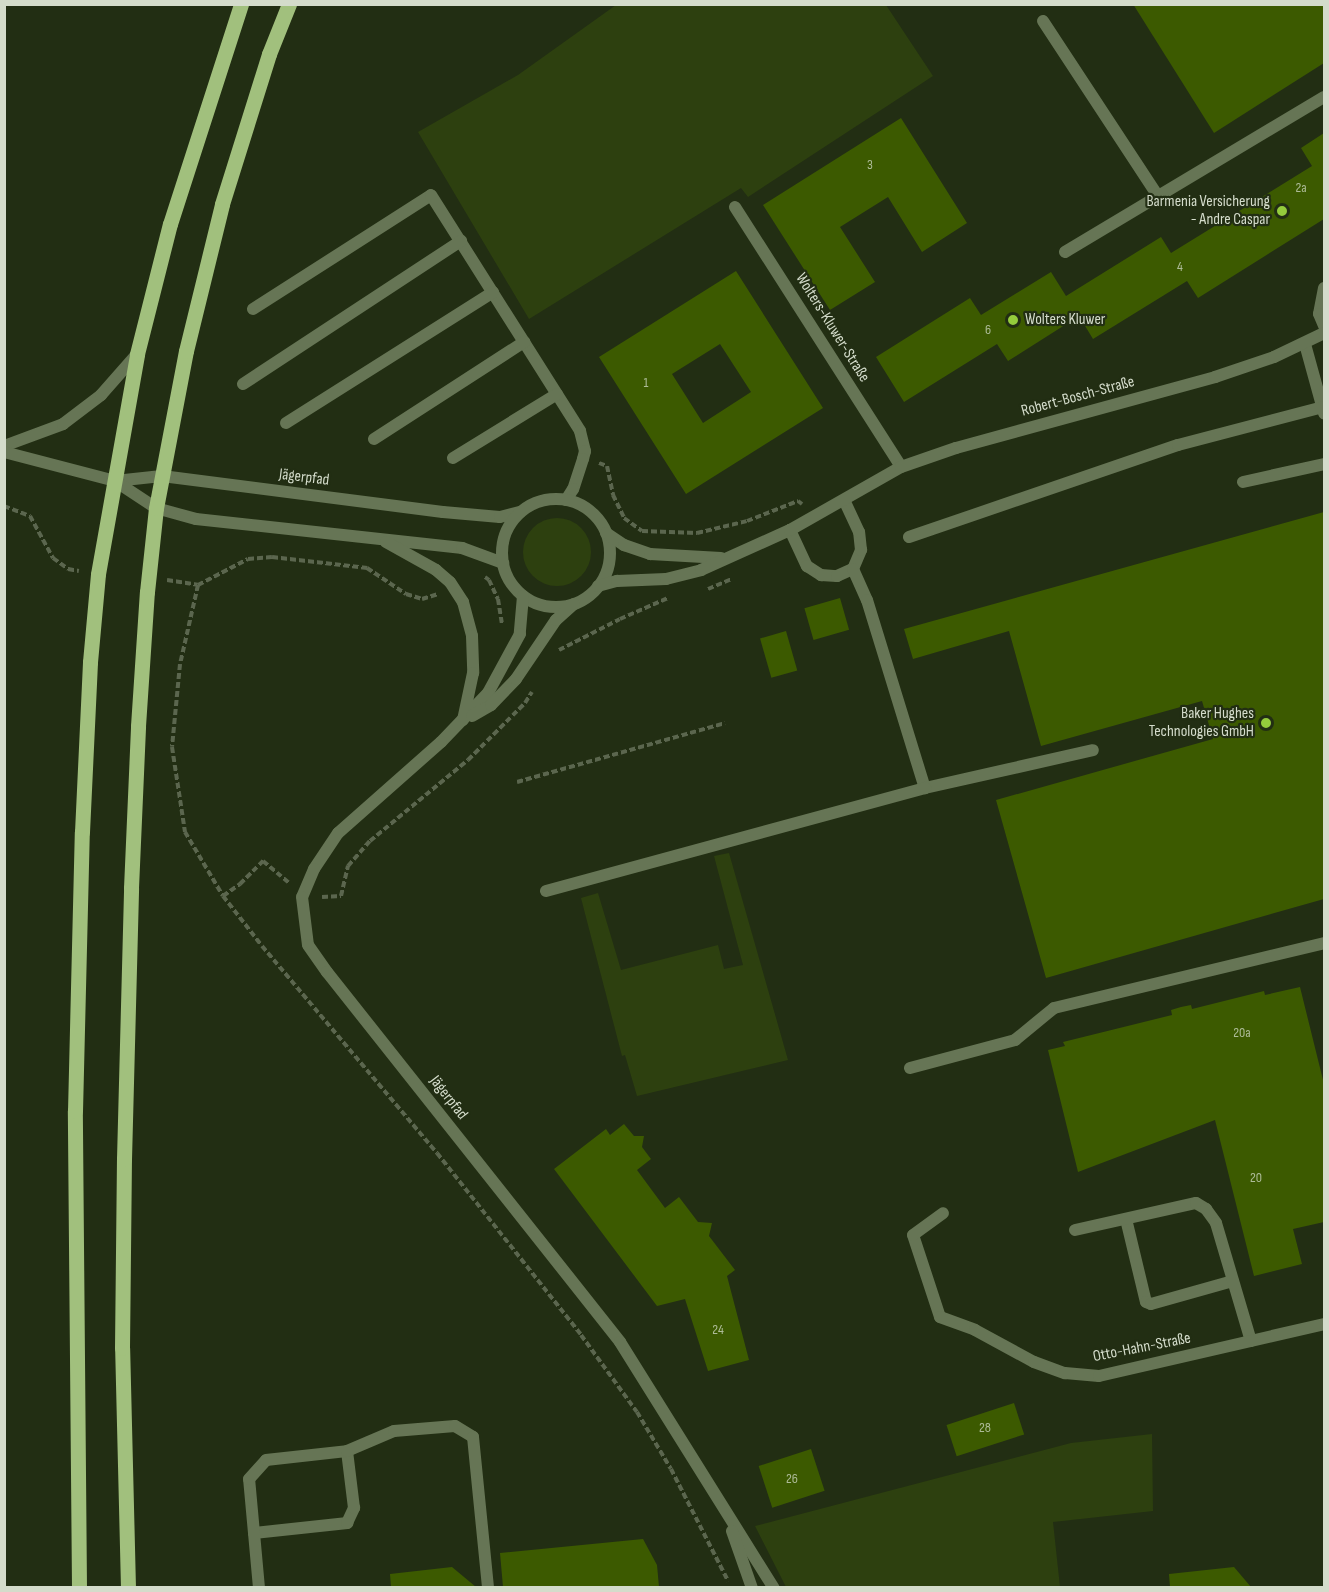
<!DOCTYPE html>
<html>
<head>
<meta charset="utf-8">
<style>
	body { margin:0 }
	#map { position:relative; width:1329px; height:1592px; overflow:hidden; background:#222e13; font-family:"Sofia Sans Condensed",sans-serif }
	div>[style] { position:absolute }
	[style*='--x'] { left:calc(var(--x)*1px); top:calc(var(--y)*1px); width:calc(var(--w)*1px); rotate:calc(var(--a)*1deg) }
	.green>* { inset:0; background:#2d400f }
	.round { border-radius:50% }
	.building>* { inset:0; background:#3c5a00; transform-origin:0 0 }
	.path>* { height:4px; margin-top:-2px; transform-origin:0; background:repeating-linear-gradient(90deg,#5b664e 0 6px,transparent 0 9px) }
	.service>* { height:12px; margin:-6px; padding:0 6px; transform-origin:6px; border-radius:6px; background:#667555 }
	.minor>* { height:12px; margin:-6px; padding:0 6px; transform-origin:6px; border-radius:6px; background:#667555 }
	.minor>.ring { margin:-6px; padding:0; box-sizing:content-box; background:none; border:12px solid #667555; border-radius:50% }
	.tertiary>* { height:12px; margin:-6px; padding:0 6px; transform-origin:6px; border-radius:6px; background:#667555 }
	.primary>* { height:15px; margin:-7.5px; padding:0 7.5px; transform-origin:7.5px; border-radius:7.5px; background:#a1c07d }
	.dots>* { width:16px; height:16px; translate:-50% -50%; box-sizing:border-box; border:3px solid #222e13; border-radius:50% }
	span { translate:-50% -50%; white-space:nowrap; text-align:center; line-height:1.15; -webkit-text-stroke:4.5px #222e13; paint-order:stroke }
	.number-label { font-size:14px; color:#aebc98 }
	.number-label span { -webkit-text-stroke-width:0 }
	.poi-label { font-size:16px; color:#d4dccb }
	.right { translate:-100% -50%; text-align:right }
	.left { translate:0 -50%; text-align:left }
	.street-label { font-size:16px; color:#d4dccb }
	.frame { position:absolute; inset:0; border:6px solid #d4dccb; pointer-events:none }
</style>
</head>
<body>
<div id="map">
	<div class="green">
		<div style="clip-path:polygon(616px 5px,886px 5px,933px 76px,748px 197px,741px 188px,529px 319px,418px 132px,518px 75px)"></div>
		<div class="round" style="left:523px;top:518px;width:68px;height:68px"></div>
		<div style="clip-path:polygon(729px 853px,788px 1060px,637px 1096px,625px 1055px,622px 1056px,581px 898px,598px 893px,621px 970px,718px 945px,724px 969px,743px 965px,714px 856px)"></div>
		<div style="clip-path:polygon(1152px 1434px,1153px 1511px,1053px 1522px,1060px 1587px,786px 1587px,755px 1526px,1071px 1443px)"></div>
	</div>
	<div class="building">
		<div style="clip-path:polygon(1133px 4px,1324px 4px,1324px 63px,1214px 133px)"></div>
		<div style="clip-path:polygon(901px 118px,967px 223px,922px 252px,888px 197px,840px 227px,875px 282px,830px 310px,763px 205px)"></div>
		<div style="clip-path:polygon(1324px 133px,1324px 219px,1198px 298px,1187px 281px,1093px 339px,1079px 316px,1008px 361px,997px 344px,904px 402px,876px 357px,970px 298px,981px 315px,1051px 272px,1066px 296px,1161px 237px,1171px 253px,1312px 166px,1301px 148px)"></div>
		<div style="clip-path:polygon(evenodd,736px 271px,823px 408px,686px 494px,599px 357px,736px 271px,720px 344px,751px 392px,703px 423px,672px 374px,720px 344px)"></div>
		<div style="clip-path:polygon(1324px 512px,1324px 899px,1046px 978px,996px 800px,1213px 739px,1202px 701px,1041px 746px,1009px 631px,913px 659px,904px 629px)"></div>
		<div style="left:840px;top:598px;width:33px;height:37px;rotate:74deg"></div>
		<div style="left:786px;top:631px;width:41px;height:27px;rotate:74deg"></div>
		<div style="clip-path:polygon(1300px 987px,1324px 1084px,1324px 1222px,1293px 1229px,1302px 1264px,1254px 1276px,1215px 1120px,1078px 1172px,1048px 1050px,1065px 1046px,1063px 1042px,1172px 1015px,1171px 1010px,1181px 1007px,1191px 1005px,1192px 1009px,1264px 991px,1265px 995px)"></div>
		<div style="clip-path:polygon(624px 1124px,634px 1136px,644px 1136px,642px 1147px,651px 1159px,637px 1170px,665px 1208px,679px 1197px,698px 1222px,712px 1223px,709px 1236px,735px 1270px,727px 1276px,749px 1360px,708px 1371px,685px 1299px,657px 1306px,554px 1169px,606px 1129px,610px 1135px)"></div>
		<div style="left:1014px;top:1403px;width:33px;height:71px;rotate:72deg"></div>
		<div style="left:811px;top:1449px;width:44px;height:55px;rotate:72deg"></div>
		<div style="clip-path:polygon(643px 1539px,657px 1565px,659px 1587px,503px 1587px,500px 1553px)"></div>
		<div style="clip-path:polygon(452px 1567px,476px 1587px,391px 1587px,390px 1574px)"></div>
		<div style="clip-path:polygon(1234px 1567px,1251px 1587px,1170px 1587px,1169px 1574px)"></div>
	</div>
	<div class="path">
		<div style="--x:599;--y:463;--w:9;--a:21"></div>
		<div style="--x:607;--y:466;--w:30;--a:78"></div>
		<div style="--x:613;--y:495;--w:25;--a:64"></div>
		<div style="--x:624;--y:518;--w:22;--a:36"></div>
		<div style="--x:642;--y:531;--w:55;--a:2.1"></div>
		<div style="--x:697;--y:533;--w:51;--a:-13.5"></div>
		<div style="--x:747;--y:521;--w:55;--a:-21.4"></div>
		<div style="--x:798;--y:501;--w:5;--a:37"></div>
		<div style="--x:4;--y:506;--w:28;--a:21"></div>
		<div style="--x:30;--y:516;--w:48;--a:61.3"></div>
		<div style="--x:53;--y:558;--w:19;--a:36"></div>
		<div style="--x:68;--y:569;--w:11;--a:10"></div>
		<div style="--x:485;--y:577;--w:5;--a:37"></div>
		<div style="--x:489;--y:580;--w:21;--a:65"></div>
		<div style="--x:498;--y:599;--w:26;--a:81"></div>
		<div style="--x:167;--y:580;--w:31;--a:9"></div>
		<div style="--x:198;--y:585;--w:81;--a:102.8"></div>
		<div style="--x:180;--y:664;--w:83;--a:95.5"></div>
		<div style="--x:172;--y:747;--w:86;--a:81.3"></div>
		<div style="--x:185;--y:832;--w:74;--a:59.3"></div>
		<div style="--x:223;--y:896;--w:63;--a:52"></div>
		<div style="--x:262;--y:946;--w:271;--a:49.8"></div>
		<div style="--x:437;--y:1153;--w:232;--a:51.6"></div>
		<div style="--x:581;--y:1335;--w:95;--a:54"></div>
		<div style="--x:637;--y:1412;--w:66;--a:59.2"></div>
		<div style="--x:671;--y:1469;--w:126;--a:63"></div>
		<div style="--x:198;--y:585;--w:56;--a:-27.5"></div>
		<div style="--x:248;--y:559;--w:24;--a:-5"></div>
		<div style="--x:272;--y:557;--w:96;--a:6.6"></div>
		<div style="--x:367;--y:568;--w:47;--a:33.7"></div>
		<div style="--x:406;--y:594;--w:17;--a:17"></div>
		<div style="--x:422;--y:599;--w:17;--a:-17"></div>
		<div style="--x:708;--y:589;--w:25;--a:-23"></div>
		<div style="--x:559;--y:650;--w:68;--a:-26.9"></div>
		<div style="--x:620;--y:619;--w:52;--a:-23.6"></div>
		<div style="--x:517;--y:782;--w:216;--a:-15.8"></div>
		<div style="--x:223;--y:896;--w:21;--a:-35"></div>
		<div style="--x:240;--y:884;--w:33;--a:-45"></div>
		<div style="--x:263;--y:861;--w:35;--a:40"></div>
		<div style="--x:322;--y:897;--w:19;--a:-3"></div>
		<div style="--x:341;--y:896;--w:31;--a:-77"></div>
		<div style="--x:348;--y:866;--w:33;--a:-49"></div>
		<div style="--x:370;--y:841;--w:127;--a:-39.6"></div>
		<div style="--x:468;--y:760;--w:81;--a:-45"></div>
		<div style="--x:525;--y:703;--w:13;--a:-58"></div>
	</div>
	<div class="service">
		<div style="--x:1043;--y:21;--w:209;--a:56.7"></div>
		<div style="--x:1065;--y:252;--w:302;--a:-30.9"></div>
		<div style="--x:1324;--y:288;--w:26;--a:101"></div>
		<div style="--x:1319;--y:314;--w:13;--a:67"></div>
		<div style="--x:253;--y:309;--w:211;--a:-32.6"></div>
		<div style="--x:431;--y:195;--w:279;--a:57.7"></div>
		<div style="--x:580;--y:431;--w:21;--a:76"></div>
		<div style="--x:585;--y:451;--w:8;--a:104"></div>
		<div style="--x:583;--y:459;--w:32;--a:108"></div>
		<div style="--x:573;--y:489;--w:13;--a:122"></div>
		<div style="--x:1305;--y:344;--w:72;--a:74.6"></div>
		<div style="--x:243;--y:384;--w:261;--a:-33.3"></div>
		<div style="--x:286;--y:423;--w:245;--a:-32.3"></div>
		<div style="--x:374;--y:439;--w:179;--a:-32.9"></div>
		<div style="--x:453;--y:458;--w:122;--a:-31.6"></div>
		<div style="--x:1243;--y:482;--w:83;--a:-12.5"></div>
		<div style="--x:790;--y:530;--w:40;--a:65"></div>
		<div style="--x:807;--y:566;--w:17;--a:33"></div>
		<div style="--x:821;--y:575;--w:16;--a:4"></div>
		<div style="--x:837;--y:576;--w:17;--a:-24"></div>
		<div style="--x:853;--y:569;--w:21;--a:-67"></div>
		<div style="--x:861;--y:550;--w:18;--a:-96"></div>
		<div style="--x:859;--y:532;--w:35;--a:-115"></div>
		<div style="--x:909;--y:537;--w:284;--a:-18.9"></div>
		<div style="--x:1178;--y:445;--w:150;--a:-14.7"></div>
		<div style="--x:853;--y:569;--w:34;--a:66"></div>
		<div style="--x:867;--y:600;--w:197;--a:72.9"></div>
		<div style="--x:925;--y:788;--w:172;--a:-12.7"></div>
		<div style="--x:546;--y:891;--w:393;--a:-15.2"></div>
		<div style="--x:910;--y:1068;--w:109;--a:-14.9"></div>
		<div style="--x:1015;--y:1040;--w:50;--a:-39.4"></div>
		<div style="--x:1054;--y:1008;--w:278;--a:-13.5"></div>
		<div style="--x:1126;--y:1219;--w:85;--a:76.5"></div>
		<div style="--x:1146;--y:1302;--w:5;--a:22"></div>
		<div style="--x:1151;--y:1304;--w:85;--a:-15.7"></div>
		<div style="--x:1075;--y:1230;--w:124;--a:-12.6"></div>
		<div style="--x:1196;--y:1203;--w:12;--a:31"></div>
		<div style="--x:1206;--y:1209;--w:17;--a:54"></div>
		<div style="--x:1216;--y:1223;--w:123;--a:73.5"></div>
		<div style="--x:940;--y:1317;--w:86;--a:-108.2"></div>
		<div style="--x:913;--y:1235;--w:37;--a:-36"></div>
		<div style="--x:254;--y:1533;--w:94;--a:-6.1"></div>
		<div style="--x:347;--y:1523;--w:17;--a:-65"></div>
		<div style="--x:354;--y:1508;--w:57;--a:-97"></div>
		<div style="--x:259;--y:1588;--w:109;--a:-95.2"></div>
		<div style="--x:249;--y:1479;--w:25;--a:-48"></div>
		<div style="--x:266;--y:1460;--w:81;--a:-6.3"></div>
		<div style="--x:347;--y:1451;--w:51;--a:-23.1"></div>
		<div style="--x:394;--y:1431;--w:61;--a:-4.7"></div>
		<div style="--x:455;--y:1426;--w:21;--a:31"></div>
		<div style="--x:473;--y:1437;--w:152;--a:84.3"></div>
	</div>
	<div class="minor">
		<div style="--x:735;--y:207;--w:308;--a:57.4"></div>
		<div style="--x:115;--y:481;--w:47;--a:-6.1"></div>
		<div style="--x:162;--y:476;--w:283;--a:7.3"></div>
		<div style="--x:443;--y:512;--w:57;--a:5"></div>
		<div style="--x:500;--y:517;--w:21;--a:-14"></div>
		<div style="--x:115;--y:481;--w:49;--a:33.4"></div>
		<div style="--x:156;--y:508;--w:41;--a:15.4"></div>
		<div style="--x:196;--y:519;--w:268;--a:6.2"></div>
		<div style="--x:462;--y:548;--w:44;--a:20.1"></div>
		<div class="ring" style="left:502px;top:499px;width:96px;height:96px"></div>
		<div style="--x:606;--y:533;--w:22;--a:34"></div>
		<div style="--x:624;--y:545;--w:28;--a:19"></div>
		<div style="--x:650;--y:554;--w:71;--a:3.2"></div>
		<div style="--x:386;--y:542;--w:57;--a:29.2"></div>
		<div style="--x:436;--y:570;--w:18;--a:41"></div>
		<div style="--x:450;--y:582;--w:24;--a:57"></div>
		<div style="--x:463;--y:602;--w:35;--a:75"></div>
		<div style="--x:472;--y:636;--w:37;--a:88"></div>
		<div style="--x:473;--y:673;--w:48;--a:102"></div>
		<div style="--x:598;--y:586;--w:20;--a:-15"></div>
		<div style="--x:617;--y:581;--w:49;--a:-2.3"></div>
		<div style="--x:666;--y:579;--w:36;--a:-14"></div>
		<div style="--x:701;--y:570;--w:98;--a:-24.2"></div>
		<div style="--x:790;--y:530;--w:128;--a:-29.6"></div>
		<div style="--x:901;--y:467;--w:58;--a:-19.1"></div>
		<div style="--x:956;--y:448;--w:269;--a:-15.3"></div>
		<div style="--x:1215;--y:377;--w:62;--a:-18.7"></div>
		<div style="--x:1274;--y:357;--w:55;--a:-25.6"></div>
		<div style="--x:523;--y:596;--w:38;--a:95"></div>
		<div style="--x:520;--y:634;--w:67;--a:118.5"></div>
		<div style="--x:488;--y:693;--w:68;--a:133.8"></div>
		<div style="--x:441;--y:742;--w:137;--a:138.5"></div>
		<div style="--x:338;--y:833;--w:43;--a:123.7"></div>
		<div style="--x:314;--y:869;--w:30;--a:113"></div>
		<div style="--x:302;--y:897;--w:48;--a:82.9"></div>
		<div style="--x:308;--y:945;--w:33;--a:55"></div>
		<div style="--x:327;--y:972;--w:472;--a:51.6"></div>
		<div style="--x:620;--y:1342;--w:290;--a:58"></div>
		<div style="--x:472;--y:716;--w:22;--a:-30"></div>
		<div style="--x:491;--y:705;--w:36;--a:-46"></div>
		<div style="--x:516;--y:679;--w:71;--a:-55.9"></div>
		<div style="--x:556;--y:620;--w:24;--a:-42"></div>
		<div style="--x:940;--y:1317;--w:37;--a:20"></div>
		<div style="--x:975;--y:1330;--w:67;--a:28.5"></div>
		<div style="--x:1034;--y:1362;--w:33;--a:20"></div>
		<div style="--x:1065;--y:1373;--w:34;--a:5"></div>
		<div style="--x:1099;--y:1376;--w:231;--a:-13"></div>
		<div style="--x:732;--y:1531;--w:60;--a:70.7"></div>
	</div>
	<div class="tertiary">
		<div style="--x:4;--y:446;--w:63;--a:-20.4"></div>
		<div style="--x:63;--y:424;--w:48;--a:-37.3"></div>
		<div style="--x:101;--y:395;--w:55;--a:-48.7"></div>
		<div style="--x:4;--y:452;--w:115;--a:14.6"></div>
	</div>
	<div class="primary">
		<div style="--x:79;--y:1588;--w:477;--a:-90.5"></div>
		<div style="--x:75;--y:1111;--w:279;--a:-88.6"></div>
		<div style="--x:82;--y:832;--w:170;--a:-87.3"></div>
		<div style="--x:90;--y:662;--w:88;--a:-84.8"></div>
		<div style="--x:98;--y:574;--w:223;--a:-79.9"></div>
		<div style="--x:137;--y:354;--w:134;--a:-75.8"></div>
		<div style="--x:170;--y:224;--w:231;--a:-72.1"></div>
		<div style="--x:128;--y:1588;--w:240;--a:-91.4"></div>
		<div style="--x:122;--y:1348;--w:189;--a:-89.4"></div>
		<div style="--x:124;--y:1159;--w:271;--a:-88.5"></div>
		<div style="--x:131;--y:888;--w:162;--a:-87.5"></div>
		<div style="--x:138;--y:726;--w:134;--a:-86.2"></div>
		<div style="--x:147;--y:592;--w:84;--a:-83.9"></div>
		<div style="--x:156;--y:508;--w:160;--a:-79.2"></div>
		<div style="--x:186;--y:351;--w:151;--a:-76.2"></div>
		<div style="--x:222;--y:204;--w:157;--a:-72.6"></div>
		<div style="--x:269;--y:54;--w:54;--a:-68.2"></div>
	</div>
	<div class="dots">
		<div style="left:1282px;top:211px;background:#94cc3c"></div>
		<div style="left:1013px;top:320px;background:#94cc3c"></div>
		<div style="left:1266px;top:723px;background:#94cc3c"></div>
	</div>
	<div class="number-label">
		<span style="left:870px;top:165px">3</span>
		<span style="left:1301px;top:188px">2a</span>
		<span style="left:1180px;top:267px">4</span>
		<span style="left:988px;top:330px">6</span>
		<span style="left:646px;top:383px">1</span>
		<span style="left:1242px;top:1033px">20a</span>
		<span style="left:1256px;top:1178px">20</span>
		<span style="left:718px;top:1330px">24</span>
		<span style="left:985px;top:1428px">28</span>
		<span style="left:792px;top:1479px">26</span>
	</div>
	<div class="poi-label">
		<span class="right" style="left:1270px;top:211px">Barmenia Versicherung<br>- Andre Caspar</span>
		<span class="left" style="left:1025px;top:320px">Wolters Kluwer</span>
		<span class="right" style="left:1254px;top:723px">Baker Hughes<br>Technologies GmbH</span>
	</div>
	<div class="street-label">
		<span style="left:832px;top:328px;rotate:58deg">Wolters-Kluwer-Straße</span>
		<span style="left:1078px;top:397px;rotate:-15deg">Robert-Bosch-Straße</span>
		<span style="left:304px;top:478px;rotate:7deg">Jägerpfad</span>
		<span style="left:448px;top:1098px;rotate:52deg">Jägerpfad</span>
		<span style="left:1142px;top:1348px;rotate:-11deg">Otto-Hahn-Straße</span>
	</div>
	<div class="frame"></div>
</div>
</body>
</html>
